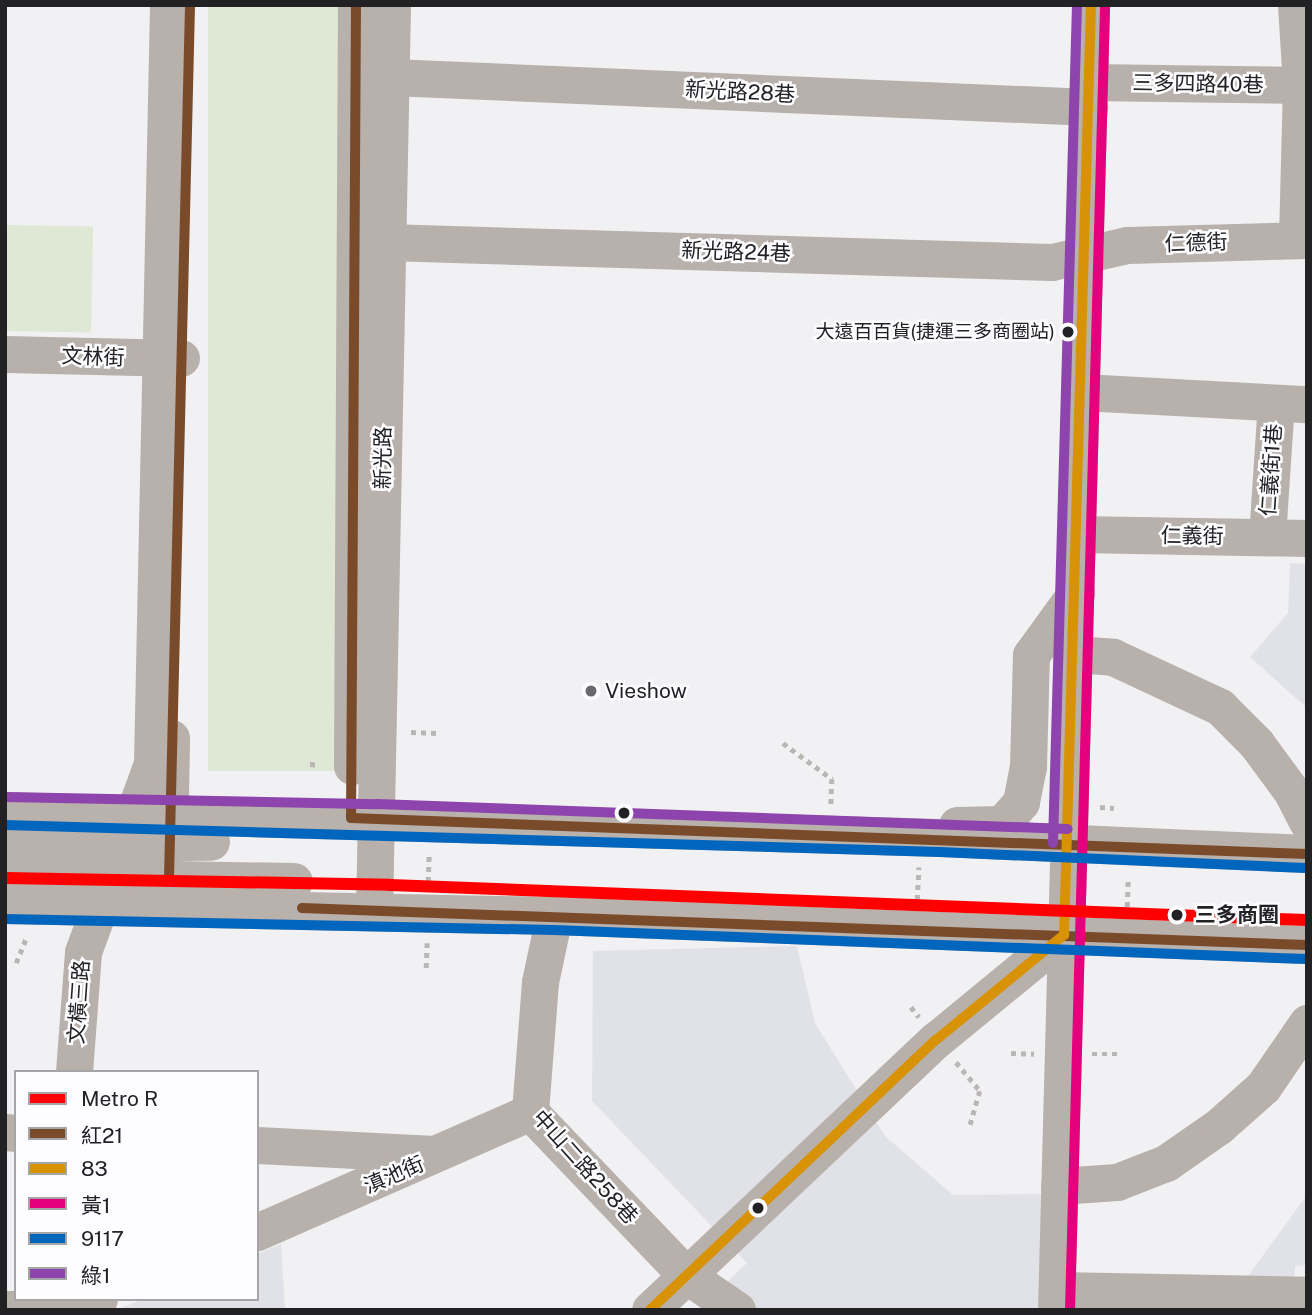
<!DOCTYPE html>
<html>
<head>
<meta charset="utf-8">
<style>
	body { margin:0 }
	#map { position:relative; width:1312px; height:1315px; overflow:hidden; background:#f1f1f3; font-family:"Public Sans","Noto Sans TC",sans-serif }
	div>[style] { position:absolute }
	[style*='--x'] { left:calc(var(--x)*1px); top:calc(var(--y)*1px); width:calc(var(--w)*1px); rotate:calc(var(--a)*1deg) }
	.built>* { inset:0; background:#e1e1e8 }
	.green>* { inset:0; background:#dfe7d5; transform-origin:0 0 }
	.path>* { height:4.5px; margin-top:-2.25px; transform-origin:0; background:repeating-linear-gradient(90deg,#bab6b3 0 5px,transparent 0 10px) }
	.minor>* { height:37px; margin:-18.5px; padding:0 18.5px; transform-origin:18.5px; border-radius:18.5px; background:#b8b0ab }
	.major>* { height:38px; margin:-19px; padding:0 19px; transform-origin:19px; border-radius:19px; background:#b9b1ac }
	.bus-1>* { height:10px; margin:-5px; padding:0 5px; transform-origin:5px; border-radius:5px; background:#7a4b2a }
	.bus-2>* { height:10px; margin:-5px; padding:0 5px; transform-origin:5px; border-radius:5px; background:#d79205 }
	.bus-3>* { height:10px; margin:-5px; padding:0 5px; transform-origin:5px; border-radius:5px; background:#e5007d }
	.bus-4>* { height:10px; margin:-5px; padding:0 5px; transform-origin:5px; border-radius:5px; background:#0065bd }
	.bus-5>* { height:10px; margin:-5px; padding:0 5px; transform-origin:5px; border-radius:5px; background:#8e44ad }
	.metro-1>* { height:12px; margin:-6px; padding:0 6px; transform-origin:6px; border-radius:6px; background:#f00 }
	.dots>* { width:19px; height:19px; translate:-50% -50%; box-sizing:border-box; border:4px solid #fdfdff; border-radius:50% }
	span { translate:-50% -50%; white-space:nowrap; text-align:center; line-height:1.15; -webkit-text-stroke:5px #fdfdff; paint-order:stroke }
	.bus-label { font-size:19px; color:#222224 }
	.right { translate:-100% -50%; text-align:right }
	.street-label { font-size:21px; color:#222224 }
	.poi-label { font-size:21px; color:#222224 }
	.left { translate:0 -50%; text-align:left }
	.stop-label { font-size:21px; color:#222224; font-weight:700 }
	.frame { position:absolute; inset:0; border:7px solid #222224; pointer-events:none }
	.legend { position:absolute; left:14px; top:1070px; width:245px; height:231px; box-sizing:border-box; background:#fdfdff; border:2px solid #a5a5a7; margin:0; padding:9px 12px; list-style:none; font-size:21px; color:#222224 }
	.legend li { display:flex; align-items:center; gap:14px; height:35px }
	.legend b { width:35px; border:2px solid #a5a5a7 }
</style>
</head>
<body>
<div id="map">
	<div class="built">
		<div style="clip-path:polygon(1290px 563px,1307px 564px,1307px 708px,1250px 657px,1288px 613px)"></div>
		<div style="clip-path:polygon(797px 946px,815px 1023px,885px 1136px,953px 1195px,1047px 1194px,1044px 1310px,697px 1310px,747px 1263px,592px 1101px,593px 951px)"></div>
		<div style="clip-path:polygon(1307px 1195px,1307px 1265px,1295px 1266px,1293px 1310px,1097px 1310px,1097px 1300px,1224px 1309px)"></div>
		<div style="clip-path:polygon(281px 1244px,285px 1310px,119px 1309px,143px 1299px,257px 1299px,257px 1254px)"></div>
	</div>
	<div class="green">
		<div style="left:208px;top:5px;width:143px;height:766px"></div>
		<div style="left:5px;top:225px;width:88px;height:106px;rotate:1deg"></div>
	</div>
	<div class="path">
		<div style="--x:411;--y:732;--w:26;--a:2"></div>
		<div style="--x:783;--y:743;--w:61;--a:36.3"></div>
		<div style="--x:832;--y:779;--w:25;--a:92"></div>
		<div style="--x:310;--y:764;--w:10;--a:6"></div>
		<div style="--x:1100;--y:807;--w:14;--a:4"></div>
		<div style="--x:428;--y:882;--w:27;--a:-88"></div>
		<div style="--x:917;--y:900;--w:33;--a:-87"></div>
		<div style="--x:1127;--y:907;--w:30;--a:-88"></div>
		<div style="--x:16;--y:963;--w:27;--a:-68"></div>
		<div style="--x:426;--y:968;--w:25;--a:-88"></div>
		<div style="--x:911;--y:1007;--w:13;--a:51"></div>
		<div style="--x:1011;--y:1053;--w:23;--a:2"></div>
		<div style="--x:1092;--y:1054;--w:28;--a:0"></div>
		<div style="--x:956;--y:1062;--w:38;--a:50"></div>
		<div style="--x:980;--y:1091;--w:40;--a:106"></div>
	</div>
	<div class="minor">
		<div style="--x:1296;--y:5;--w:80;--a:86.4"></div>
		<div style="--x:1301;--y:85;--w:155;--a:91.5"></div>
		<div style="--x:391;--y:77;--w:699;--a:2.46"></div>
		<div style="--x:1089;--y:82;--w:218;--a:0.8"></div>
		<div style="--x:386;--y:242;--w:666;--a:1.72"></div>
		<div style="--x:1052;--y:262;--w:77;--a:-12.8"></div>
		<div style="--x:1127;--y:245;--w:180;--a:-1.6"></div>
		<div style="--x:5;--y:354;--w:176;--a:1.3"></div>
		<div style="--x:1082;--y:392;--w:225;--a:3.1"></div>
		<div style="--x:1078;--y:534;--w:229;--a:1"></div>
		<div style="--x:1267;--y:537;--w:134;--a:-86.2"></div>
		<div style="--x:1074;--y:654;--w:39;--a:4"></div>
		<div style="--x:1113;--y:657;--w:118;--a:25"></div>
		<div style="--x:1220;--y:707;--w:51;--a:45"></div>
		<div style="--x:1256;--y:743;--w:61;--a:53.7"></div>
		<div style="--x:1292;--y:792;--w:33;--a:63"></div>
		<div style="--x:352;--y:766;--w:761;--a:-89.7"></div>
		<div style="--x:957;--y:825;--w:45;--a:-1.3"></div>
		<div style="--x:1002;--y:824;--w:29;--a:-49"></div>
		<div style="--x:1021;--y:802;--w:36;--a:-79"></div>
		<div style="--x:1028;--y:767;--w:112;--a:-88.5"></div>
		<div style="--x:1031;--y:655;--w:77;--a:-54"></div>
		<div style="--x:169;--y:847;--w:109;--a:-88.9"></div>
		<div style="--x:374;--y:911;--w:906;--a:-88.86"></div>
		<div style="--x:554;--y:916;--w:67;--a:102"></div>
		<div style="--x:540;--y:982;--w:130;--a:94.4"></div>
		<div style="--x:530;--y:1112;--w:226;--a:46.3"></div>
		<div style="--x:686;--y:1275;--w:62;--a:34.5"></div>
		<div style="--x:74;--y:1072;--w:120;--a:-85.7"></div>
		<div style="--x:83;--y:952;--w:201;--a:-69.9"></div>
		<div style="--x:152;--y:763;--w:758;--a:-88.79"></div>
		<div style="--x:5;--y:1132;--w:11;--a:5"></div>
		<div style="--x:257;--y:1145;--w:177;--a:2.9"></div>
		<div style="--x:1059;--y:1186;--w:58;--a:-3.9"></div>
		<div style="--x:1117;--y:1182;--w:53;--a:-21.2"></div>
		<div style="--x:1166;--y:1163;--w:65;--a:-34.9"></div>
		<div style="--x:1219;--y:1126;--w:59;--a:-41.6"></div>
		<div style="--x:1263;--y:1087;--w:78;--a:-55.5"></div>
		<div style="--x:257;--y:1232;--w:298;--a:-23.7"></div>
		<div style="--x:1057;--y:1290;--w:250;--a:1.1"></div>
		<div style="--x:5;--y:1309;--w:70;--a:0"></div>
		<div style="--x:75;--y:1309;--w:26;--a:-23"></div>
		<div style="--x:650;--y:1310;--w:393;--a:-43.4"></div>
		<div style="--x:936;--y:1040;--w:166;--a:-39.4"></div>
		<div style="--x:1056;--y:1310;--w:1305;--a:-88.46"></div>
	</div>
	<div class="major">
		<div style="--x:5;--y:811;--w:936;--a:1.65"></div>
		<div style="--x:941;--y:838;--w:366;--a:2.5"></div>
		<div style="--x:5;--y:844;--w:206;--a:-0.6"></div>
		<div style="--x:5;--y:877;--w:289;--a:1"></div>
		<div style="--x:5;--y:905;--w:549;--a:1.15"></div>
		<div style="--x:554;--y:916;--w:754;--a:2.21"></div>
	</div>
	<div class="bus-1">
		<div style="--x:356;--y:5;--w:813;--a:90.35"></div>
		<div style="--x:351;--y:818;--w:957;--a:2.16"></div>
		<div style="--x:169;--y:878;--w:873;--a:-88.62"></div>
		<div style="--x:302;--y:908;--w:1006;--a:2.11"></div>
	</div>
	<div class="bus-2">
		<div style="--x:1064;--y:935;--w:930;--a:-88.34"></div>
		<div style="--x:650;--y:1310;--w:393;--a:-43.4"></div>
		<div style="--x:936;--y:1040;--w:166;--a:-39.4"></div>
	</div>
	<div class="bus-3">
		<div style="--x:1070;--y:1310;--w:1305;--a:-88.46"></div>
	</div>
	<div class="bus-4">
		<div style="--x:5;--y:825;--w:935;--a:1.65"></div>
		<div style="--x:940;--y:852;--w:366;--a:2.5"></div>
		<div style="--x:5;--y:919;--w:549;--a:1.15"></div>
		<div style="--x:554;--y:930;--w:753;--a:2.21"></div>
	</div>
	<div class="bus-5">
		<div style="--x:5;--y:797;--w:372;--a:1.1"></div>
		<div style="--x:377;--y:804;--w:691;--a:2.07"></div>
		<div style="--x:1053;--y:843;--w:838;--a:-88.36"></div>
	</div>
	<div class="metro-1">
		<div style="--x:5;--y:878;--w:385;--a:1"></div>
		<div style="--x:390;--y:885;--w:918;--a:2.19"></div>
	</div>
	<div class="dots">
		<div style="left:1068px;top:332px;background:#222224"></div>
		<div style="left:591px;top:691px;background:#6a6a6c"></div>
		<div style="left:624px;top:813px;background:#222224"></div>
		<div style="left:1177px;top:915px;background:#222224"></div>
		<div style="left:758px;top:1208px;background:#222224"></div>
	</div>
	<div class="bus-label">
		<span class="right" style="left:1055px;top:332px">大遠百百貨(捷運三多商圈站)</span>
	</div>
	<div class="street-label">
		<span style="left:1198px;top:84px;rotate:1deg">三多四路40巷</span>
		<span style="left:740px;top:92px;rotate:3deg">新光路28巷</span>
		<span style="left:1196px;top:243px;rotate:-2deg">仁德街</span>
		<span style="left:736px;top:252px;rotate:2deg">新光路24巷</span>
		<span style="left:93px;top:357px;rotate:2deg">文林街</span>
		<span style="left:383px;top:458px;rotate:-89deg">新光路</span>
		<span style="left:1271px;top:470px;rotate:-86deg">仁義街1巷</span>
		<span style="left:1192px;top:536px;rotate:1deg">仁義街</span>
		<span style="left:79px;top:1002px;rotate:-86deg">文橫三路</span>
		<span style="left:585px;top:1167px;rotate:48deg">中山二路258巷</span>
		<span style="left:394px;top:1175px;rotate:-23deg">滇池街</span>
	</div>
	<div class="poi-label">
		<span class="left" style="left:605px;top:691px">Vieshow</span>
	</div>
	<div class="stop-label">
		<span class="left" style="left:1195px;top:915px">三多商圈</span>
	</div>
	<div class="frame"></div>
	<ul class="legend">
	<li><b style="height:9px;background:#f00"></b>Metro R</li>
	<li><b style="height:9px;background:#7a4b2a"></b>紅21</li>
	<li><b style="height:9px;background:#d79205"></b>83</li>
	<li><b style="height:9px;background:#e5007d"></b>黃1</li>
	<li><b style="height:9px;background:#0065bd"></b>9117</li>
	<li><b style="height:9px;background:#8e44ad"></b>綠1</li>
	</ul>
</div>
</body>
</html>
